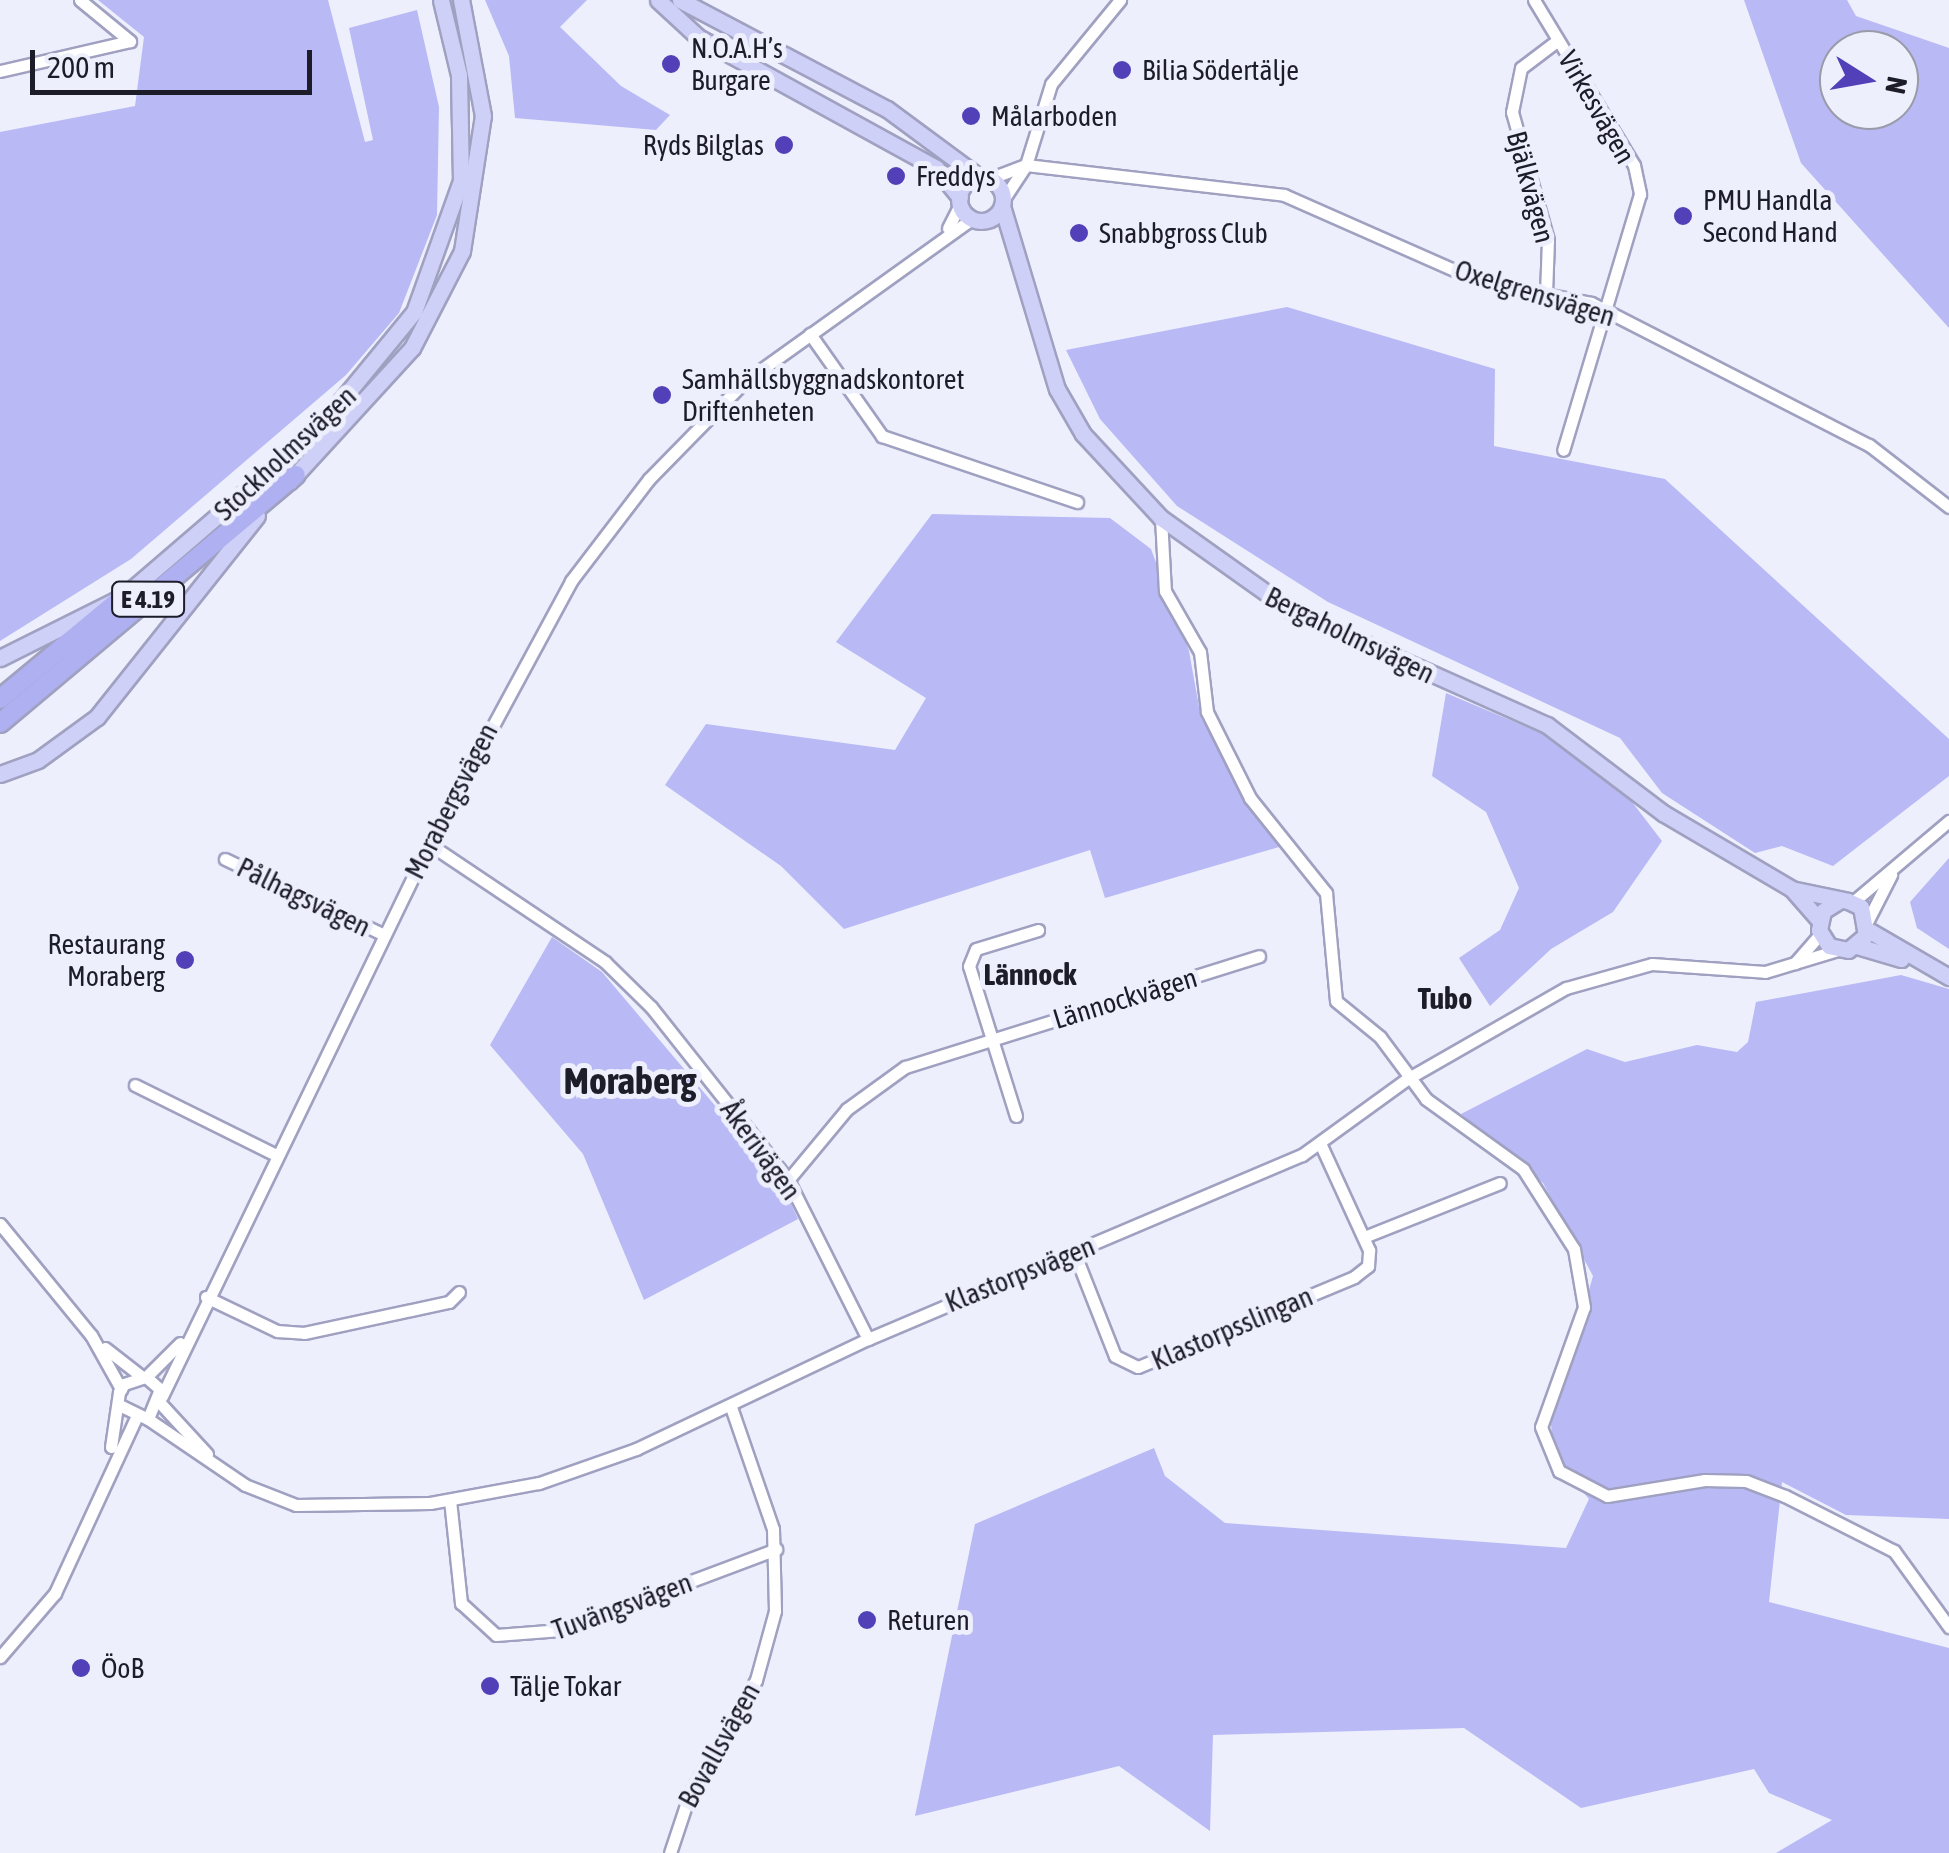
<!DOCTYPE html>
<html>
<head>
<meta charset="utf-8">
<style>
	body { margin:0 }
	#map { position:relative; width:1949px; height:1853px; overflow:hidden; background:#eeeffd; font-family:"Asap Condensed",sans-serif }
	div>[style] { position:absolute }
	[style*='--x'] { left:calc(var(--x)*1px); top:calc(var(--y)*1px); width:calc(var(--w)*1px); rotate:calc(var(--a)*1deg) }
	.green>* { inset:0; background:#b8b9f5 }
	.roads { filter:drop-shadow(2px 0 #a0a1c1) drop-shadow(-2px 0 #a0a1c1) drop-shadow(0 2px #a0a1c1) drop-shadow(0 -2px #a0a1c1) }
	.minor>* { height:11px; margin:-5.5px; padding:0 5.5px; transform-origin:5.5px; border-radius:5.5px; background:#fff }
	.major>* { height:15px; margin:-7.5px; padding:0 7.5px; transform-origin:7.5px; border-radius:7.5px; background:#cfd0f7 }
	.major>.ring { margin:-7.5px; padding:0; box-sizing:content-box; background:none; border:15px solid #cfd0f7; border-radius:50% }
	.highway>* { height:18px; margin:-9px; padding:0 9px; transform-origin:9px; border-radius:9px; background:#afb0f1 }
	.dots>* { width:28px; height:28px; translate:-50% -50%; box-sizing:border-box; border:5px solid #eeeffd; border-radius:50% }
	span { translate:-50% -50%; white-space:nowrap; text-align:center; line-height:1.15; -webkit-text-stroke:10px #eeeffd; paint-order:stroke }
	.shield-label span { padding:2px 8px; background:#eeeffd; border:2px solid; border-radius:8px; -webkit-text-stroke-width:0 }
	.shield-label { font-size:25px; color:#1d1d29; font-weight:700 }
	.poi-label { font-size:28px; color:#1d1d29 }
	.left { translate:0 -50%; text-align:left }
	.right { translate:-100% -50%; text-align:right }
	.street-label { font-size:28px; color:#1d1d29 }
	.neighbourhood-label { font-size:30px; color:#1d1d29; font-weight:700 }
	.district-label { font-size:38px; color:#1d1d29; font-weight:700 }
	.north { position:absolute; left:1819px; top:30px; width:100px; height:100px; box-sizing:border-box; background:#eeeffd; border:2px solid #9a9ba8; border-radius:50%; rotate:101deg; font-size:28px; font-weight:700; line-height:40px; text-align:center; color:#1d1d29 }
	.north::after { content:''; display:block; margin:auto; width:35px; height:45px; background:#5140b7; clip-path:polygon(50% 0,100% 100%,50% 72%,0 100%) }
	.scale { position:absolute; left:30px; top:50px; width:282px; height:45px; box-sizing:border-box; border:5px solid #1d1d29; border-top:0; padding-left:12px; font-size:30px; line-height:35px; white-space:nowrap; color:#1d1d29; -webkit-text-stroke:8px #eeeffd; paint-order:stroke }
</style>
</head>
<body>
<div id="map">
	<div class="green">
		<div style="clip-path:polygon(98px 0,328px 0,365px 142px,373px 140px,349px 28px,417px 10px,439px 107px,437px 215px,399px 313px,346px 375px,131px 559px,0 641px,0 132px,135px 106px,144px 37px)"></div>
		<div style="clip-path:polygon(485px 0,587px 0,560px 27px,621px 86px,670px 115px,656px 130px,515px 118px,509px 56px)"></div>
		<div style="clip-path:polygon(evenodd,1744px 0,1847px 0,1856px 16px,1949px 48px,1949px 328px,1801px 163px,1744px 0,1839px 50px,1899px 50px,1899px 110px,1839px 110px,1839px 50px)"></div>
		<div style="clip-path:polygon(1287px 307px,1495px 369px,1494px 446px,1665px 479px,1949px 739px,1949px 776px,1833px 866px,1782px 846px,1755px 853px,1662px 793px,1620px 738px,1328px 602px,1177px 506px,1100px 419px,1066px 350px)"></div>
		<div style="clip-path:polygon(932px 514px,1110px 518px,1151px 549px,1189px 651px,1201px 718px,1279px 847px,1105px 898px,1090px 850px,844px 929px,781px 866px,665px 785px,706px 724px,895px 750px,926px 698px,836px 642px)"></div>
		<div style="clip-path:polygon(1446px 693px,1543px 734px,1619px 785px,1662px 841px,1613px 912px,1551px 949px,1490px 1006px,1459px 958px,1500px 930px,1519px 888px,1486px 812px,1432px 776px)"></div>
		<div style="clip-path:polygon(1949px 858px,1949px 949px,1917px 928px,1910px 902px)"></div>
		<div style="clip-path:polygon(552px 937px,602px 972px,783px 1186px,798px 1219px,644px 1300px,583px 1154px,490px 1045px)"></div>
		<div style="clip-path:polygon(1901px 975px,1949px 989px,1949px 1519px,1846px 1515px,1782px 1482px,1769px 1602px,1949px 1648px,1949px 1853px,1776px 1853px,1832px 1820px,1769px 1793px,1754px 1769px,1581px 1808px,1464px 1728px,1213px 1735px,1210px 1831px,1119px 1766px,915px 1816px,975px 1524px,1154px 1448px,1165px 1476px,1225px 1523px,1566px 1548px,1589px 1499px,1554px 1458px,1551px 1424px,1593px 1276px,1543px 1183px,1461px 1114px,1587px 1049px,1625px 1062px,1697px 1045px,1737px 1052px,1748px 1042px,1756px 1002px)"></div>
	</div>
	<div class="roads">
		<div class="minor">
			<div style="--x:80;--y:0;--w:65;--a:39.4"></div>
			<div style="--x:1534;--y:0;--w:193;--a:58.8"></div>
			<div style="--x:1634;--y:165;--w:30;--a:78"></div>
			<div style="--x:1640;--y:194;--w:267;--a:106.7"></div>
			<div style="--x:0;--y:71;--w:133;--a:-13"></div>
			<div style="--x:989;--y:179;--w:40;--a:-21"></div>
			<div style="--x:1026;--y:165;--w:260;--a:6.6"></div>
			<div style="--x:1284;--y:195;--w:215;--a:23.8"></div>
			<div style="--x:1481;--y:282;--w:112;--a:10.8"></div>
			<div style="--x:1591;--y:303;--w:312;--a:27.1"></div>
			<div style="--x:1869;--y:445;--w:101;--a:37.8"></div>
			<div style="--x:1003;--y:200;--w:42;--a:-56.7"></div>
			<div style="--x:1026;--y:165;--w:85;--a:-72.8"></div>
			<div style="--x:1051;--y:84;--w:109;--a:-50.6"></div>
			<div style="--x:948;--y:228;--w:27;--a:-63"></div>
			<div style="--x:1546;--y:294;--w:54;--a:-87.9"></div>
			<div style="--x:1548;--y:240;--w:133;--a:-105.7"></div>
			<div style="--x:1512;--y:112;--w:45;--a:-78.4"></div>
			<div style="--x:1521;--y:68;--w:46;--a:-37.1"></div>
			<div style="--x:810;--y:334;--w:125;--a:54.8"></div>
			<div style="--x:882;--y:436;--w:206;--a:18.7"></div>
			<div style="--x:1161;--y:518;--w:73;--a:86.9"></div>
			<div style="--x:1165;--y:591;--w:70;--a:60.2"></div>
			<div style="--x:1200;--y:652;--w:60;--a:83.3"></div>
			<div style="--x:1207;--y:712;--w:96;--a:63.4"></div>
			<div style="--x:1250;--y:798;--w:122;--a:51.3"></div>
			<div style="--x:1326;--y:893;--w:108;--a:84.7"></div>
			<div style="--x:1336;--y:1001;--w:57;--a:39.3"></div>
			<div style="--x:1380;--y:1037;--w:77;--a:53.4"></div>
			<div style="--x:1426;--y:1099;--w:120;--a:35.8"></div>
			<div style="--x:1523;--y:1169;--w:95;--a:57.5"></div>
			<div style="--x:1574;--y:1249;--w:59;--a:80.2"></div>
			<div style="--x:1584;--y:1307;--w:127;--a:109.7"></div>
			<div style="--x:1541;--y:1427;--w:48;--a:67.8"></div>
			<div style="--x:1559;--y:1471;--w:54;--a:27.5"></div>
			<div style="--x:1607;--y:1496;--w:99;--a:-9.3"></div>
			<div style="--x:1705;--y:1480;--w:41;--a:1.4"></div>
			<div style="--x:1746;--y:1481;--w:42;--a:21"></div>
			<div style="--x:1785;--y:1496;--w:122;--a:26.8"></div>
			<div style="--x:1894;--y:1551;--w:94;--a:54.1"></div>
			<div style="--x:429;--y:844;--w:212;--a:33.8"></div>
			<div style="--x:605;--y:962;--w:64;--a:44.4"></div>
			<div style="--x:651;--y:1007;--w:221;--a:51.6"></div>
			<div style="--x:788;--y:1180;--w:178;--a:63.3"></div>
			<div style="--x:225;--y:859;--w:176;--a:25.5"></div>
			<div style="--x:1853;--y:902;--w:126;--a:-40.2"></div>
			<div style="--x:1868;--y:920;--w:51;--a:-62.9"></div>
			<div style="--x:1795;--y:963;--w:38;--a:-49"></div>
			<div style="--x:135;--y:1085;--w:157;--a:26.4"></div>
			<div style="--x:1016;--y:1116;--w:157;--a:-107.4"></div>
			<div style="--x:969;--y:966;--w:18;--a:-68"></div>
			<div style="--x:976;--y:949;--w:65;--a:-17"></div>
			<div style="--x:788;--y:1180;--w:92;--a:-50.3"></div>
			<div style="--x:847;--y:1109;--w:72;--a:-35.9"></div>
			<div style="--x:905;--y:1067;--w:371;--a:-17.4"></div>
			<div style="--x:0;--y:1224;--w:144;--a:50.7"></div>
			<div style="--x:91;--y:1335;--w:62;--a:60.9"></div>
			<div style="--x:1364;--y:1237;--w:146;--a:-21.7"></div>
			<div style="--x:1074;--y:1252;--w:112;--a:68.5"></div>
			<div style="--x:1115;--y:1356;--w:25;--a:26"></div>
			<div style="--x:1138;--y:1367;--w:234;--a:-22.6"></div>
			<div style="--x:1354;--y:1277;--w:18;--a:-38"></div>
			<div style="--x:1368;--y:1266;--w:16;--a:-86"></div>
			<div style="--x:1369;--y:1250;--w:115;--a:-114.6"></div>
			<div style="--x:206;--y:1297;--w:79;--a:25.6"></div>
			<div style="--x:277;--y:1331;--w:27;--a:4"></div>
			<div style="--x:304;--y:1333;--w:148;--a:-12.1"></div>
			<div style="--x:449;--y:1302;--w:14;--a:-45"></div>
			<div style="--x:105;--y:1348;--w:46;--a:37.9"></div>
			<div style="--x:146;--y:1377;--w:48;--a:-45"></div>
			<div style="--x:162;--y:1396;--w:613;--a:-64.19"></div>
			<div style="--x:429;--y:844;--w:299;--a:-61.6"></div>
			<div style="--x:571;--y:581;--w:128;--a:-52.6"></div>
			<div style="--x:649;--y:479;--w:136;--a:-45.6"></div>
			<div style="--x:744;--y:382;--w:280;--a:-35.6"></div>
			<div style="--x:161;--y:1404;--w:68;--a:47.4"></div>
			<div style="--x:148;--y:1419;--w:117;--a:34.2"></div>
			<div style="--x:245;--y:1485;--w:55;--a:21.4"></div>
			<div style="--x:296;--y:1505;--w:134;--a:-0.9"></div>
			<div style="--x:430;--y:1503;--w:111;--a:-10.4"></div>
			<div style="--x:539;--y:1483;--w:103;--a:-19.3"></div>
			<div style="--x:636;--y:1449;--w:257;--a:-25.4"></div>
			<div style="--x:868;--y:1339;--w:471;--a:-23"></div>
			<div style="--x:1302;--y:1155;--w:130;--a:-35.9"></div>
			<div style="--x:1407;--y:1079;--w:183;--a:-29.8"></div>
			<div style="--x:1566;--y:988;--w:89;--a:-15.6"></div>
			<div style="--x:1652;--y:964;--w:113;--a:4"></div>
			<div style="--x:1765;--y:972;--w:76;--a:-16.8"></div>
			<div style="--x:111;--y:1447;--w:56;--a:-81.7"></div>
			<div style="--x:119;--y:1392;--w:9;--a:-58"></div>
			<div style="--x:124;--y:1384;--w:23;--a:-18"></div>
			<div style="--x:146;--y:1377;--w:18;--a:41"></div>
			<div style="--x:160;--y:1389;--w:32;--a:112"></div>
			<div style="--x:148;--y:1419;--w:32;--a:-154"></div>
			<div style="--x:450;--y:1500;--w:104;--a:83.9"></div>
			<div style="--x:461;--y:1603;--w:47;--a:42.4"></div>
			<div style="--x:496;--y:1635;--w:65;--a:-4.4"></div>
			<div style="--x:561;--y:1630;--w:230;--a:-20.6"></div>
			<div style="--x:0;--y:1657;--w:84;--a:-49.3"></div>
			<div style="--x:55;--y:1593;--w:191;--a:-65.2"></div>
			<div style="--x:670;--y:1853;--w:63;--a:-71.6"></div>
			<div style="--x:690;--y:1793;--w:131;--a:-59.7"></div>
			<div style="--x:756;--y:1680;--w:72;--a:-74.6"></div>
			<div style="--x:775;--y:1611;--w:82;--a:-91.4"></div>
			<div style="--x:773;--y:1529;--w:129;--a:-109"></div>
		</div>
		<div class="major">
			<div style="--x:658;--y:0;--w:54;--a:42.8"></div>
			<div style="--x:698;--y:37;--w:272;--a:28.8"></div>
			<div style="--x:936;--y:168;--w:38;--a:51"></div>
			<div style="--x:680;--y:0;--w:234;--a:27.8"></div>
			<div style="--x:887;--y:109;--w:114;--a:36.5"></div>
			<div class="ring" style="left:959px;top:177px;width:29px;height:29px"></div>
			<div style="--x:1002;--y:206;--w:191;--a:73.3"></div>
			<div style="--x:1057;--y:389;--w:52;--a:60"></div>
			<div style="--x:1083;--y:434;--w:115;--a:47.1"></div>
			<div style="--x:1161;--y:518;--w:161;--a:35.4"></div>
			<div style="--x:1292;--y:611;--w:279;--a:24.1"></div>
			<div style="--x:1547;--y:725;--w:146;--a:37.2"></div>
			<div style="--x:1663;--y:813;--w:150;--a:30.5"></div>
			<div style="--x:1792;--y:889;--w:41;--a:48.9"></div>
			<div style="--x:290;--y:481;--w:180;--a:-47.5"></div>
			<div style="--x:412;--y:348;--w:109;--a:-62.7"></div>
			<div style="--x:462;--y:251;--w:137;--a:-81.2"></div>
			<div style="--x:483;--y:116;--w:118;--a:-100.7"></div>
			<div style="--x:0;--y:658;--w:139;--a:-26.6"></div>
			<div style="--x:124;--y:596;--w:255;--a:-40.7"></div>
			<div style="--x:317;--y:430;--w:153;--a:-50.6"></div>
			<div style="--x:414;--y:312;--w:139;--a:-70.3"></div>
			<div style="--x:461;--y:181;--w:106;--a:-91.1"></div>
			<div style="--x:459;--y:75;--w:77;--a:-103.5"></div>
			<div style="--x:0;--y:774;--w:40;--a:-20.2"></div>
			<div style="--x:38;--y:760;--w:73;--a:-36.1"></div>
			<div style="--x:97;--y:717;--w:257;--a:-51.5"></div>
			<div style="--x:1796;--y:890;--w:53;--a:11.9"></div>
			<div style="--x:1848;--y:901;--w:14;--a:25"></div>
			<div style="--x:1861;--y:907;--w:28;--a:80"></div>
			<div style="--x:1866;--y:935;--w:23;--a:140"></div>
			<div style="--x:1848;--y:950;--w:19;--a:-168"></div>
			<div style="--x:1829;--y:946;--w:19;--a:-122"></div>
			<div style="--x:1819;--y:930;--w:19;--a:-78"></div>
			<div style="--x:1823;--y:911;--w:19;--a:-32"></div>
			<div style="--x:1868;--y:930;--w:94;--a:30.1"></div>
			<div style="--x:1857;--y:946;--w:46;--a:16.5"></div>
		</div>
		<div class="highway">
			<div style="--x:0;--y:699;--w:161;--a:-39.7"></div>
			<div style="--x:0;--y:723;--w:386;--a:-40"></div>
		</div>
	</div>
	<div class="dots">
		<div style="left:671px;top:64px;background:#5140b7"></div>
		<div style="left:1122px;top:70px;background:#5140b7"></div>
		<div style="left:971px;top:116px;background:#5140b7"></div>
		<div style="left:784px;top:145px;background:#5140b7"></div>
		<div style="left:896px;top:176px;background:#5140b7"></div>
		<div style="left:1683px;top:216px;background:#5140b7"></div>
		<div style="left:1079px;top:233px;background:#5140b7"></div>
		<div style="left:662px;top:395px;background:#5140b7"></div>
		<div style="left:185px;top:960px;background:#5140b7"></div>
		<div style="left:867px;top:1620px;background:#5140b7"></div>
		<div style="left:81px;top:1668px;background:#5140b7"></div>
		<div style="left:490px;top:1686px;background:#5140b7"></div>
	</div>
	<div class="shield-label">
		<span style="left:148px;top:599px">E 4.19</span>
	</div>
	<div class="poi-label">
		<span class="left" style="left:691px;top:64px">N.O.A.H’s<br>Burgare</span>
		<span class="left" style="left:1142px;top:70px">Bilia Södertälje</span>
		<span class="left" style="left:991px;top:116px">Målarboden</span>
		<span class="right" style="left:764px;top:145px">Ryds Bilglas</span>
		<span class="left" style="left:916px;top:176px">Freddys</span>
		<span class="left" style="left:1703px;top:216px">PMU Handla<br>Second Hand</span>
		<span class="left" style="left:1099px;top:233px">Snabbgross Club</span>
		<span class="left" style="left:682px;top:395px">Samhällsbyggnadskontoret<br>Driftenheten</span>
		<span class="right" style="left:165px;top:960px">Restaurang<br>Moraberg</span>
		<span class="left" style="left:887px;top:1620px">Returen</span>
		<span class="left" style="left:101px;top:1668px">ÖoB</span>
		<span class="left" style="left:510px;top:1686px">Tälje Tokar</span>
	</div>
	<div class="street-label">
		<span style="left:1597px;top:107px;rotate:60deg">Virkesvägen</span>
		<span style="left:1531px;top:187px;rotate:75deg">Bjälkvägen</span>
		<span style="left:1535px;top:293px;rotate:17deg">Oxelgrensvägen</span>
		<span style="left:285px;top:453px;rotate:-43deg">Stockholmsvägen</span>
		<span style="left:1350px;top:635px;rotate:26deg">Bergaholmsvägen</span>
		<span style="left:451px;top:801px;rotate:-63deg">Morabergsvägen</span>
		<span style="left:304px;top:897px;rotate:26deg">Pålhagsvägen</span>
		<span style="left:1125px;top:998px;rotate:-17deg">Lännockvägen</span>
		<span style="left:761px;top:1150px;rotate:54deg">Åkerivägen</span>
		<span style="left:1020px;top:1274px;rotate:-22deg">Klastorpsvägen</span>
		<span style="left:1232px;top:1328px;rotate:-23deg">Klastorpsslingan</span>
		<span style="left:622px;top:1606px;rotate:-20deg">Tuvängsvägen</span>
		<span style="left:719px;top:1745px;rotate:-61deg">Bovallsvägen</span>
	</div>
	<div class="neighbourhood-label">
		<span style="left:1030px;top:974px">Lännock</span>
		<span style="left:1445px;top:998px">Tubo</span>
	</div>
	<div class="district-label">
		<span style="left:630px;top:1081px">Moraberg</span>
	</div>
	<div class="north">N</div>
	<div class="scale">200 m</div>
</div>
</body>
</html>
